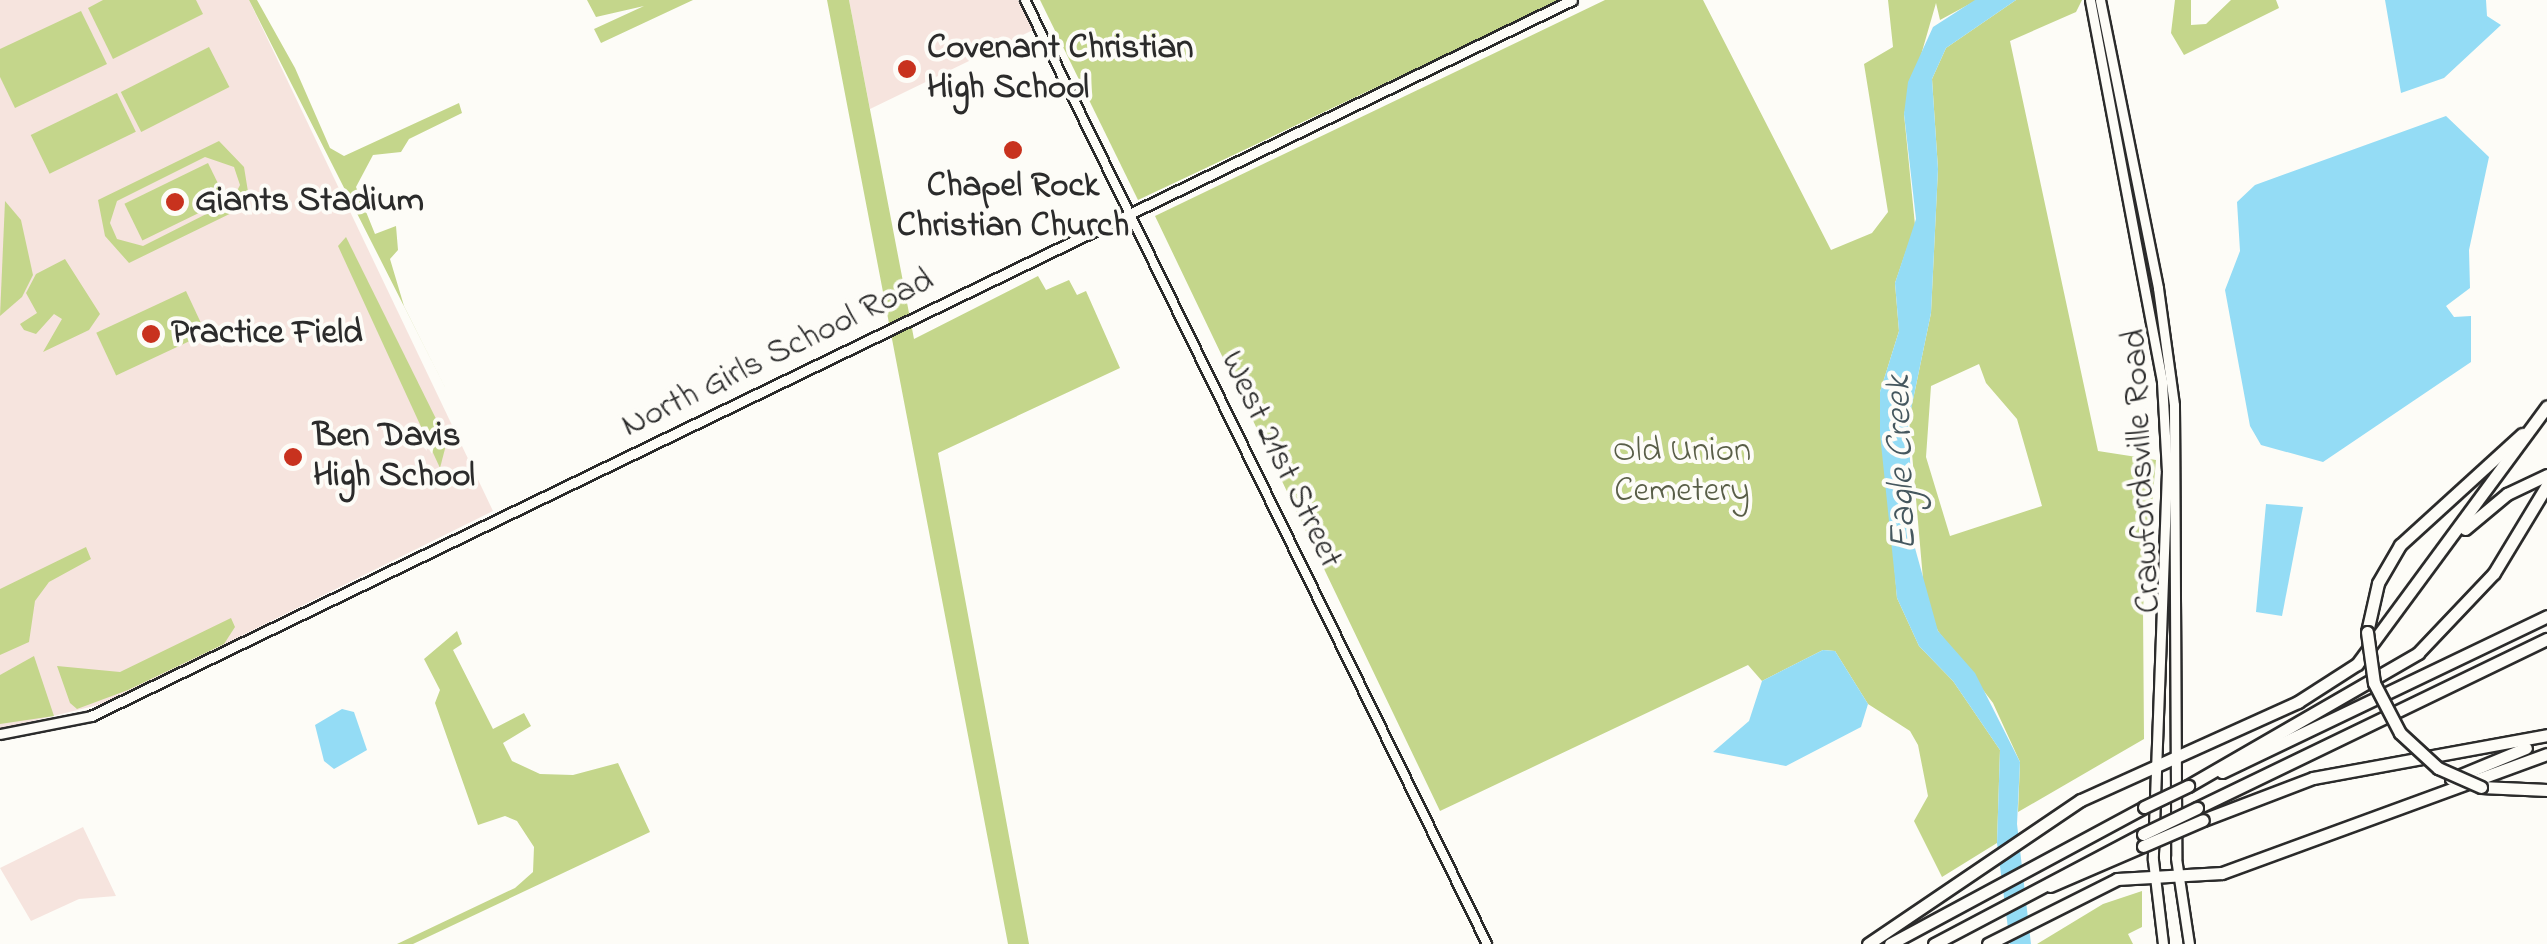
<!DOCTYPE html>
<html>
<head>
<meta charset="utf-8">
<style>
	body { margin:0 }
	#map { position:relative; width:2547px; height:944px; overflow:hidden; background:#fdfcf7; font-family:"Indie Flower",sans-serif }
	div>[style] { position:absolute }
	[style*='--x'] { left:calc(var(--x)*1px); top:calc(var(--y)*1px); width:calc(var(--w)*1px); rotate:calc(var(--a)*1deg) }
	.built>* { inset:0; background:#f6e4de }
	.green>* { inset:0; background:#c4d68b; transform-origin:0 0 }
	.water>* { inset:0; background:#94dcf5 }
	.roads { filter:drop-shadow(2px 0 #2b2b2b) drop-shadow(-2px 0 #2b2b2b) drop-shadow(0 2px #2b2b2b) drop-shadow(0 -2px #2b2b2b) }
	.minor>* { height:8px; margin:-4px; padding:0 4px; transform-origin:4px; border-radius:4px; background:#fdfcf7 }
	.major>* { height:9px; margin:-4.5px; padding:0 4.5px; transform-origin:4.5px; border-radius:4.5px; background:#fdfcf7 }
	.highway>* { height:11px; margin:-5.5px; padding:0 5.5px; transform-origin:5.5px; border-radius:5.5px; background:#fdfcf7 }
	.bridges { filter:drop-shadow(2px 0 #2b2b2b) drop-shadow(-2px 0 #2b2b2b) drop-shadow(0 2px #2b2b2b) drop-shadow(0 -2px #2b2b2b) }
	.highway-bridge>* { height:11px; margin:-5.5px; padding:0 5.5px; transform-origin:5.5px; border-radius:5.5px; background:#fdfcf7 }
	.dots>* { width:28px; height:28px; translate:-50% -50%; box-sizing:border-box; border:5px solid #fdfcf7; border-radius:50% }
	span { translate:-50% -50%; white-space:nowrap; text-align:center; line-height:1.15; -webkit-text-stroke:8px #fdfcf7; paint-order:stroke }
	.poi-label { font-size:35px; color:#2b2b2b; font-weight:700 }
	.left { translate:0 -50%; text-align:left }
	.street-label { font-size:35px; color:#2b2b2b }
	.park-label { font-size:35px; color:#595e48 }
	.water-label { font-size:38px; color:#45575e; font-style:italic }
</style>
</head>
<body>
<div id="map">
	<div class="built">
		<div style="clip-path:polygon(0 0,249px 0,493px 511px,106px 703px,0 729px)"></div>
		<div style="clip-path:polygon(849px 0,1018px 0,1033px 30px,870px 109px)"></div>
		<div style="clip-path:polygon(83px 827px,116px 896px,79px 899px,31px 921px,0 868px)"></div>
	</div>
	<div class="green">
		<div style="clip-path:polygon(103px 0,196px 0,203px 14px,113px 59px,88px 8px)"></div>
		<div style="clip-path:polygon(249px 0,257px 0,295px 68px,330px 148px,344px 156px,459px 103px,462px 113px,409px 139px,401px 152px,373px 155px,356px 187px,375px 234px,396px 226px,398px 250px,390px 259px,404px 306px,457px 411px)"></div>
		<div style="clip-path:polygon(587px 0,693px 0,601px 43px,594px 29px,644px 6px,596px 17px)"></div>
		<div style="clip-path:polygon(827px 0,849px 0,914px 339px,1038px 276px,1046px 290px,1069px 280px,1077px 295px,1086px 291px,1120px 368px,938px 453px,1029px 944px,1008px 944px)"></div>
		<div style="clip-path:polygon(1040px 0,1561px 0,1138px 200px)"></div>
		<div style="clip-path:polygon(1605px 0,1703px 0,1831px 250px,1872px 233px,1888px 212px,1864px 64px,1893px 47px,1888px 0,1977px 0,1940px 20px,1936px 3px,1904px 114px,1915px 225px,1895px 283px,1899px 331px,1880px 392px,1897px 598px,1919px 646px,1953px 681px,2000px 750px,1997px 843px,1942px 877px,1914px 821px,1928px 796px,1918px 745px,1910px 731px,1868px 704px,1835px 651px,1823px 650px,1762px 681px,1748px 665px,1440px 811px,1155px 216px)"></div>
		<div style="clip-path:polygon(evenodd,2016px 0,2082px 0,2076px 12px,2010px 41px,2098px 451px,2156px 460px,2143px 608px,2144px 739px,2018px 812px,2020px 762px,1993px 703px,1938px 631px,1925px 602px,1909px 419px,1931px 313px,1938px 169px,1932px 79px,1946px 48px,2016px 0,1979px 364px,1986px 383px,2017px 419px,2042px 506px,1950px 536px,1926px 457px,1931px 386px,1979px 364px)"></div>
		<div style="clip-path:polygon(2175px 0,2191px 0,2191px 25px,2206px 24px,2231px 0,2276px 0,2279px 8px,2184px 55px,2171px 33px)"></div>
		<div style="clip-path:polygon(81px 11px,107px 64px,15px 108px,0 77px,0 49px)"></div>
		<div style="left:209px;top:47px;width:45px;height:99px;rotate:63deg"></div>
		<div style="left:117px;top:93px;width:43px;height:96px;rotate:64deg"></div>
		<div style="clip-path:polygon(evenodd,219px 141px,244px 167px,250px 204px,129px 263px,105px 236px,98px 200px,219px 141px,205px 157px,234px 167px,240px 185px,232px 201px,143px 246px,117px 239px,110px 223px,117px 201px,205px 157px)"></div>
		<div style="left:208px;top:163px;width:41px;height:93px;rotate:64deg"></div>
		<div style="clip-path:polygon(5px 201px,21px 220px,33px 275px,22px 297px,0 316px)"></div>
		<div style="clip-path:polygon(346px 237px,447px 441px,440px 468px,338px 246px)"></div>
		<div style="clip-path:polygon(65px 259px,100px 314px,89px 330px,43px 352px,62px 319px,54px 314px,36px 334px,24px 330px,20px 324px,37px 313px,26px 293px,36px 274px)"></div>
		<div style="left:186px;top:291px;width:47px;height:99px;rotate:65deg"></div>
		<div style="clip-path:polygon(86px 547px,91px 559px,49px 582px,35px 601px,29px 642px,0 655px,0 589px)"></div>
		<div style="clip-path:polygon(231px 618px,235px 627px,224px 644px,128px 690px,77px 709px,70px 703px,57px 666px,120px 672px)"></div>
		<div style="clip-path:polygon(457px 631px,462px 644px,453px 650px,493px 729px,524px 713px,531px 726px,503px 743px,512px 761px,540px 774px,573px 775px,618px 763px,650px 832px,413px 944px,397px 944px,515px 888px,533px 872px,534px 847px,517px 821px,505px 816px,478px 825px,435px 703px,440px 690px,424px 659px)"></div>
		<div style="clip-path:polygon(34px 656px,54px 716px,0 724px,0 675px)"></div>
		<div style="clip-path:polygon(2142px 891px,2142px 927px,2128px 934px,2133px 944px,2037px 944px,2103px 904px)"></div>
	</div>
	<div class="water">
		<div style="clip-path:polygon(1975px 0,2016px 0,1946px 48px,1932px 79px,1938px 169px,1931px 313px,1908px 424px,1915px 548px,1938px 631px,1975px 673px,2020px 762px,2017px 824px,2031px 944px,2010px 944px,1997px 843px,2000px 750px,1953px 681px,1919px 646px,1897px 598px,1880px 434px,1880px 392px,1899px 331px,1895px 283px,1916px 219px,1904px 114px,1908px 82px,1933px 27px)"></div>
		<div style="clip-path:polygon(2385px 0,2486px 0,2487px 16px,2501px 25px,2444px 78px,2401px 93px)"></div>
		<div style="clip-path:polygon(2446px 116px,2489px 157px,2469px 250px,2470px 288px,2446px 306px,2454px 317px,2471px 316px,2471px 362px,2323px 462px,2261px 445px,2250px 426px,2225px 290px,2240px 251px,2237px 202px,2255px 185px)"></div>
		<div style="clip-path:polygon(2266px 504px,2303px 507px,2282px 616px,2256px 612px)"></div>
		<div style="clip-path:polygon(1823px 650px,1835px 651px,1868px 704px,1861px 727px,1786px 766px,1713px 752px,1749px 721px,1762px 681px)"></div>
		<div style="clip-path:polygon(342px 709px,354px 712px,367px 750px,334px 769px,324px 761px,315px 725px)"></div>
	</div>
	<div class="roads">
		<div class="minor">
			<div style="--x:1025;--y:0;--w:1051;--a:63.92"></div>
		</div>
		<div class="major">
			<div style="--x:2090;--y:0;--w:389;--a:79.3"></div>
			<div style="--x:2162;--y:382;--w:89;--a:86.8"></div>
			<div style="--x:2167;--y:471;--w:389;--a:92.1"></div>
			<div style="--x:2153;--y:860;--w:85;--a:83.2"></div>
			<div style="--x:2100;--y:0;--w:294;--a:78.6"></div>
			<div style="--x:2158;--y:288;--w:118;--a:82.2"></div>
			<div style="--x:2174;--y:405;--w:453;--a:89.7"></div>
			<div style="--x:2176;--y:858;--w:87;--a:81.4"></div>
			<div style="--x:0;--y:734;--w:93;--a:-11.2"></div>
			<div style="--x:91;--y:716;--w:1645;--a:-25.8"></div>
		</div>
		<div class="highway">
			<div style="--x:2465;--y:529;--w:55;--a:-39.8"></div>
			<div style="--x:2507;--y:494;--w:44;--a:-25.4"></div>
			<div style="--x:2367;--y:632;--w:50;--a:-77.3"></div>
			<div style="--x:2378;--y:583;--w:44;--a:-59.9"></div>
			<div style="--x:2400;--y:545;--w:165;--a:-42.3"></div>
			<div style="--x:2222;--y:772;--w:361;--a:-25.6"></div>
			<div style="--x:2451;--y:779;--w:81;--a:-22.5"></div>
			<div style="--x:2188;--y:786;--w:266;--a:-30"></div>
			<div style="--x:2418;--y:653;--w:110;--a:-46.5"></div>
			<div style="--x:2494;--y:573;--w:103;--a:-58.9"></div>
			<div style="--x:2481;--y:787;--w:66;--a:2.6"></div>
			<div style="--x:2197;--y:808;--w:389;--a:-25.8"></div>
			<div style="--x:2203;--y:820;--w:118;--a:-20.9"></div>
			<div style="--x:2313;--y:778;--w:238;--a:-10.4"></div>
			<div style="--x:2050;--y:886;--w:101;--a:-23.3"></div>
			<div style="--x:1868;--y:944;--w:257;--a:-34.1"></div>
			<div style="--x:2081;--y:800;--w:238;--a:-24.3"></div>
			<div style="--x:2298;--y:702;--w:70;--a:-32.8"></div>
			<div style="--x:2357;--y:664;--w:320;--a:-53.6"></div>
			<div style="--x:1890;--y:944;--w:289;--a:-28.3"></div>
			<div style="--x:1934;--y:944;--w:236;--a:-27.8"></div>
			<div style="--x:1988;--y:944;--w:144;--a:-26.7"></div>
			<div style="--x:2117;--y:879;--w:105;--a:-3.3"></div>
			<div style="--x:2222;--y:873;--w:346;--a:-20.1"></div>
		</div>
	</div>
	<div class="bridges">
		<div class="highway-bridge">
			<div style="--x:2367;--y:632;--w:51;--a:82.2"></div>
			<div style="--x:2374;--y:683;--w:56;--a:62.5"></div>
			<div style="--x:2400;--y:733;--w:52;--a:42.6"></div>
			<div style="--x:2438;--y:768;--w:47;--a:23.8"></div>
			<div style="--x:2144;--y:807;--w:49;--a:-25.5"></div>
			<div style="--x:2143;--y:834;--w:60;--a:-25.7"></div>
			<div style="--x:2143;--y:846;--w:65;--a:-23.4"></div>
		</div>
	</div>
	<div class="dots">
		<div style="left:907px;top:69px;background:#c8321e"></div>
		<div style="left:1013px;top:150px;background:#c8321e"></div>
		<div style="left:175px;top:202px;background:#c8321e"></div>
		<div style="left:151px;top:334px;background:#c8321e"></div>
		<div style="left:293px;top:457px;background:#c8321e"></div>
	</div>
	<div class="poi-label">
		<span class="left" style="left:927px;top:69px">Covenant Christian<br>High School</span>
		<span style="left:1013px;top:207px">Chapel Rock<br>Christian Church</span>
		<span class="left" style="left:195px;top:202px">Giants Stadium</span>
		<span class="left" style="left:171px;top:334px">Practice Field</span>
		<span class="left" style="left:313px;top:457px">Ben Davis<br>High School</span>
	</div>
	<div class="street-label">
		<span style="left:778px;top:354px;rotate:-26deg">North Girls School Road</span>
		<span style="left:1280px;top:460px;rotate:64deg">West 21st Street</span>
		<span style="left:2143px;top:471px;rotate:-93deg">Crawfordsville Road</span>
	</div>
	<div class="park-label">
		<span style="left:1682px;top:472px">Old Union<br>Cemetery</span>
	</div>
	<div class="water-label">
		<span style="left:1903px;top:463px;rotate:-92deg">Eagle Creek</span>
	</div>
</div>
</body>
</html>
